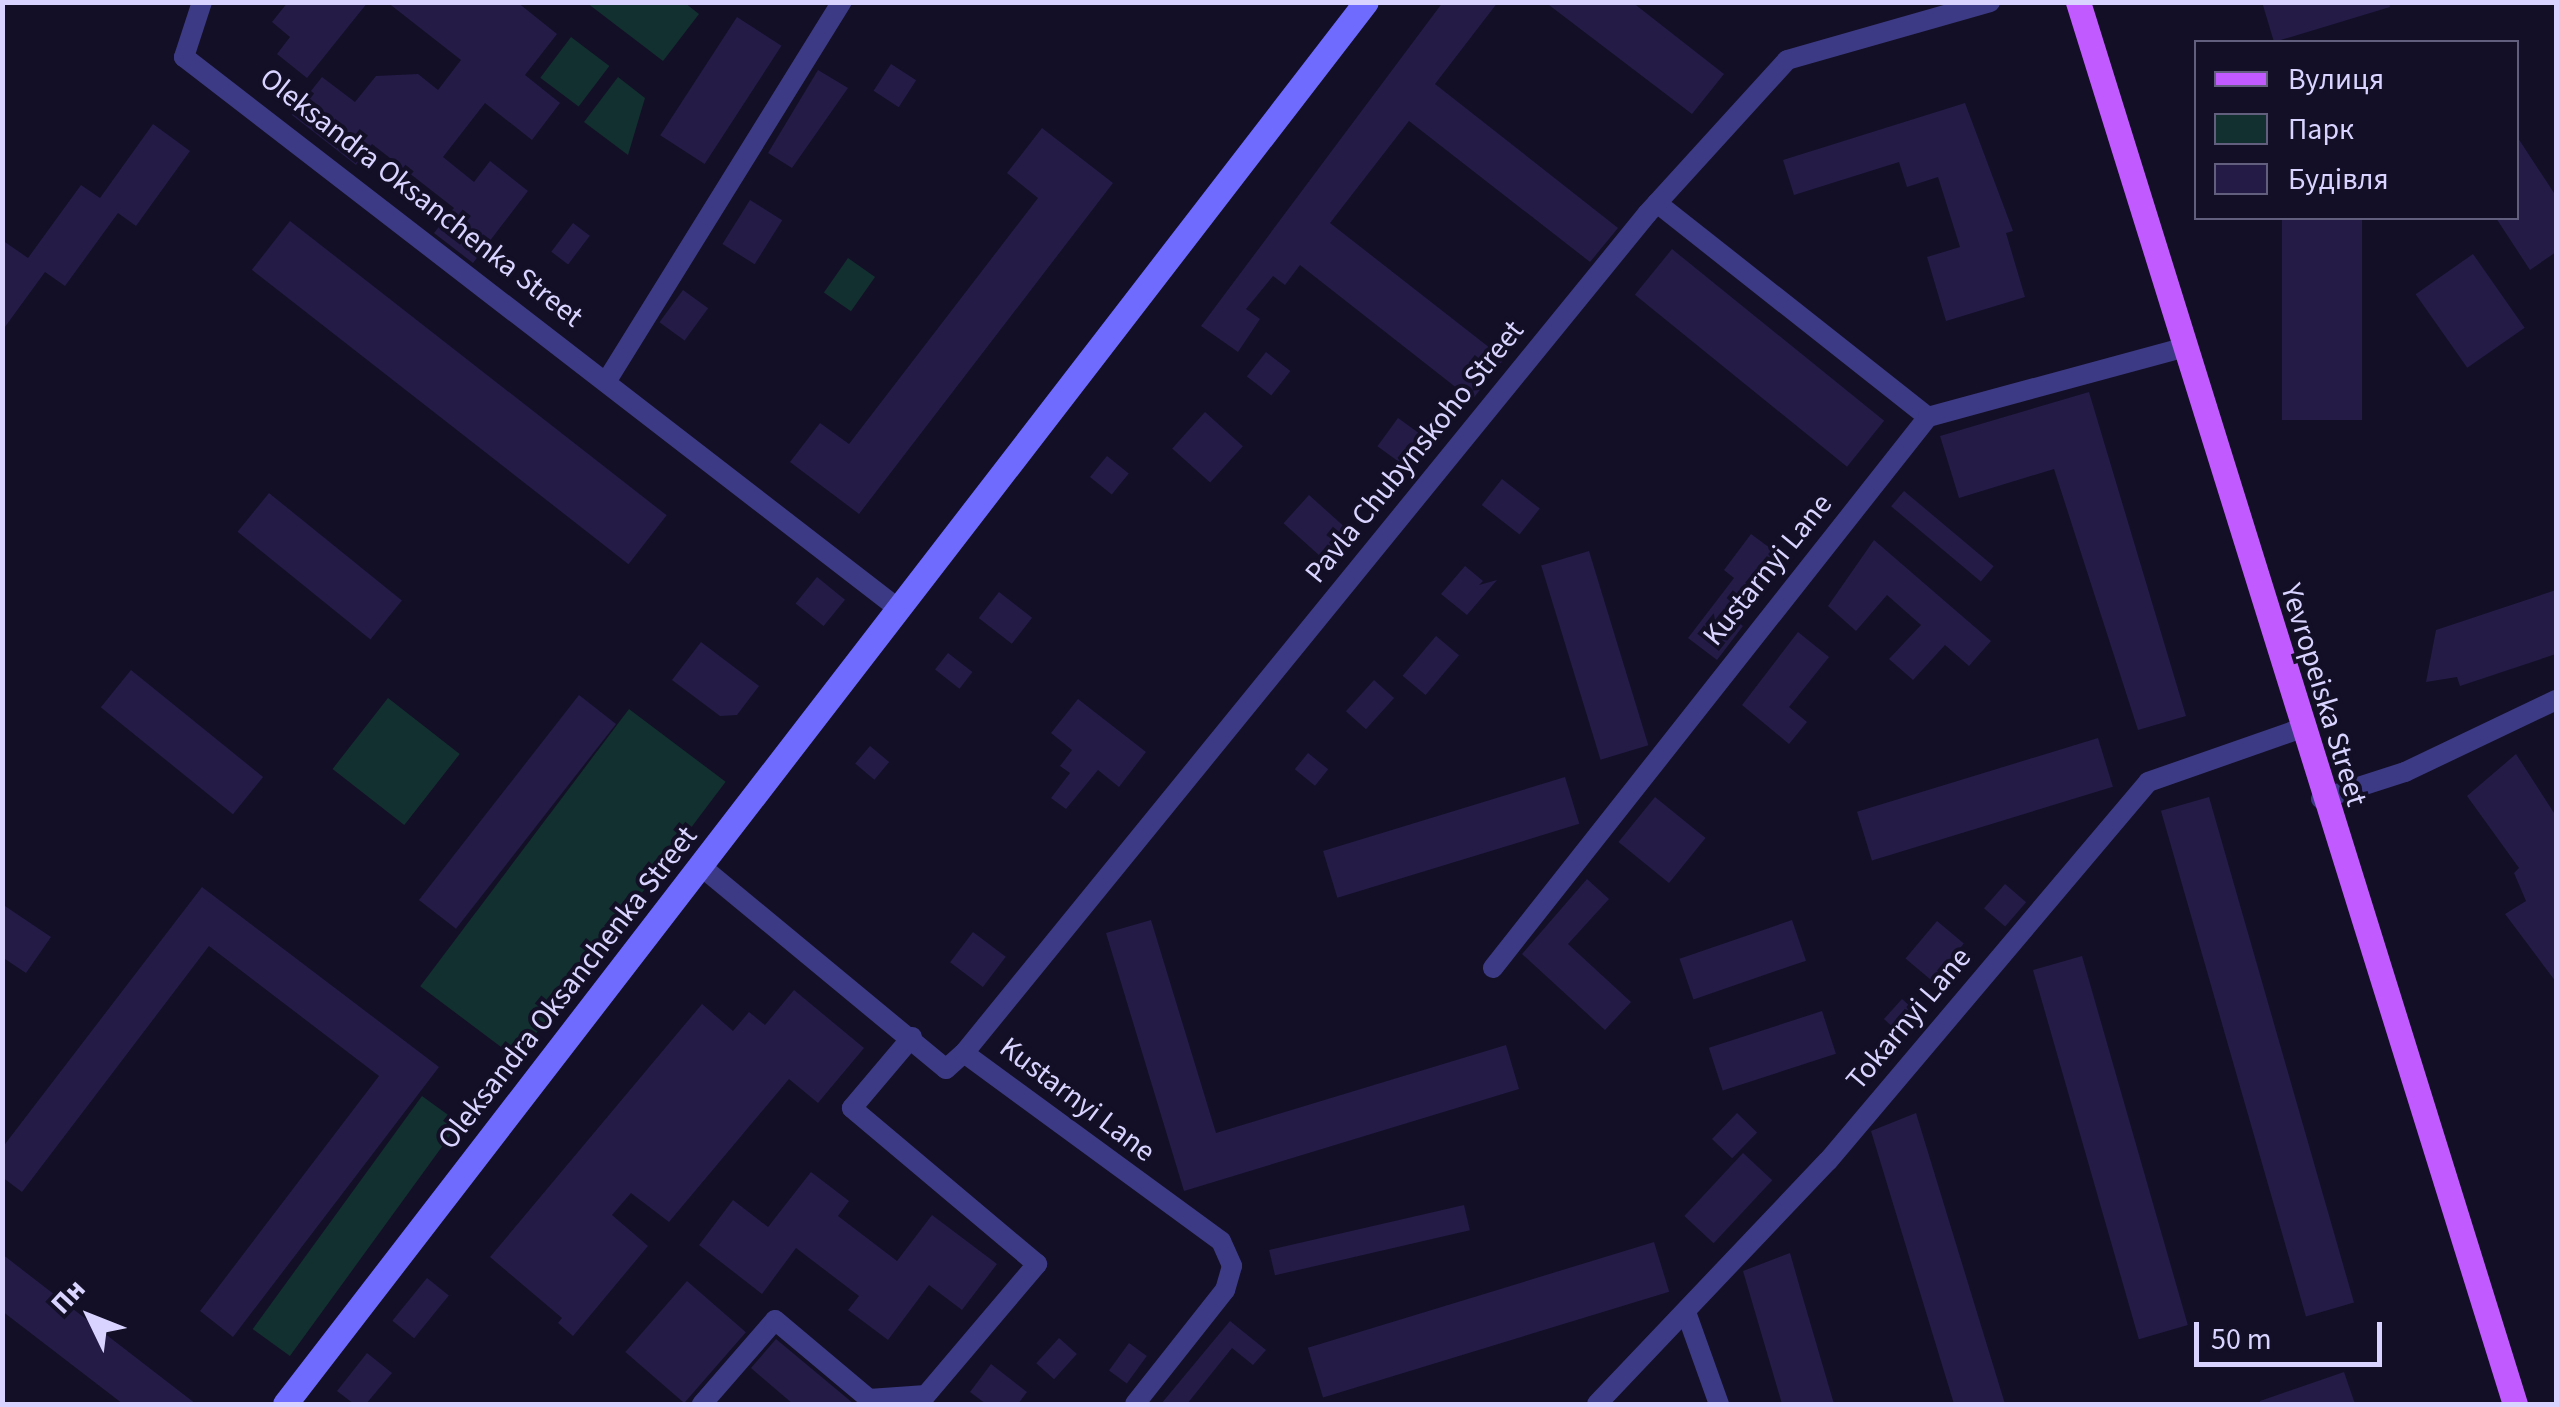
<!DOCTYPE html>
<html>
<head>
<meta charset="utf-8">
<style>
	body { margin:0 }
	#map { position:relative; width:2559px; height:1407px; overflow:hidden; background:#130f26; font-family:"Source Sans 3",sans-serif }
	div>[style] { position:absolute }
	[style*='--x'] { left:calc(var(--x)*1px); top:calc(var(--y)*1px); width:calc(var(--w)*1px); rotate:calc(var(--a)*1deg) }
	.green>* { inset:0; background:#12302f; transform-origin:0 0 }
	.building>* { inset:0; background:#241b47; transform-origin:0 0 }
	.street>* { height:20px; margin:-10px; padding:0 10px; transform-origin:10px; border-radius:10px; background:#3d3a85 }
	.secondary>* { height:25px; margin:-12.5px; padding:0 12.5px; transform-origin:12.5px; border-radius:12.5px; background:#6f6bff }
	.primary>* { height:25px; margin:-12.5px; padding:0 12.5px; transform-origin:12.5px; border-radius:12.5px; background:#c25bff }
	span { translate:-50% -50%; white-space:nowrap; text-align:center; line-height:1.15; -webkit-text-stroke:8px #130f26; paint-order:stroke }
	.street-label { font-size:30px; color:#d9d4ff }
	.frame { position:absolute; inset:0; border:5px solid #d9d4ff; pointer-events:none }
	.legend { position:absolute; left:2194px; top:40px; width:325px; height:180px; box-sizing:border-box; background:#130f26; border:2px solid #625e7d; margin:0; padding:12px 18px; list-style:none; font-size:30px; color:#d9d4ff }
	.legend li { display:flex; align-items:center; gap:20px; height:50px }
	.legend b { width:50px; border:2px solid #625e7d }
	.north { position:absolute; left:40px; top:1267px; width:100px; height:100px; -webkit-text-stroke:8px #130f26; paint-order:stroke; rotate:313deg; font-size:28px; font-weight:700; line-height:40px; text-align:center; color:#d9d4ff }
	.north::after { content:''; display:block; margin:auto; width:35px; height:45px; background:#d9d4ff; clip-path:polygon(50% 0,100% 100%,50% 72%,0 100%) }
	.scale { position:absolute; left:2194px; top:1322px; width:188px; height:45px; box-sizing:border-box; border:5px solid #d9d4ff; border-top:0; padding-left:12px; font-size:30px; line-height:35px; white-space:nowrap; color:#d9d4ff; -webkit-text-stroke:8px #130f26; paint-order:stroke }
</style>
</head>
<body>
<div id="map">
	<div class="green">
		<div style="clip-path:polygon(587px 3px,685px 3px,699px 14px,663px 61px)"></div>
		<div style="left:571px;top:37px;width:48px;height:51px;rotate:37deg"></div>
		<div style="clip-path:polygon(618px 77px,645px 98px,628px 155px,584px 122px)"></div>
		<div style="left:848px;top:258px;width:33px;height:42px;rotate:35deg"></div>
		<div style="left:388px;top:698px;width:91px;height:90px;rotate:38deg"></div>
		<div style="left:629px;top:709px;width:121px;height:347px;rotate:37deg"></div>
		<div style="left:422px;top:1096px;width:46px;height:288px;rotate:36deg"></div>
	</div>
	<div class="building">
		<div style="clip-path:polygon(288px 2px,368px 2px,307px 78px,277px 54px,290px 37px,272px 22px)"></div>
		<div style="clip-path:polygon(387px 2px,517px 2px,557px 34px,525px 75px,560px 103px,532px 140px,485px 103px,443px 157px,474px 182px,490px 161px,528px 191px,473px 263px,434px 233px,454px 208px,372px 144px,356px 165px,292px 115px,322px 77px,355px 102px,376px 76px,418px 74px,438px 90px,461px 60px)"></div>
		<div style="clip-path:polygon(1443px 2px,1498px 2px,1435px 84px,1618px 228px,1590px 262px,1409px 121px,1330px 223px,1504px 359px,1472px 400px,1300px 265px,1285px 285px,1273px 276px,1246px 309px,1260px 319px,1238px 352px,1201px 326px)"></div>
		<div style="clip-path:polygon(1545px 2px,1632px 2px,1724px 74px,1692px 114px)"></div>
		<div style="clip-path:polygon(2262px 2px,2389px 2px,2390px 7px,2274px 42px)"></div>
		<div style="left:737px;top:17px;width:53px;height:141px;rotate:33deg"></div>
		<div style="left:891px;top:64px;width:30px;height:32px;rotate:33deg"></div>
		<div style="clip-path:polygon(818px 70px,848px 88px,792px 168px,768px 153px)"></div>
		<div style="clip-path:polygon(1965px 103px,2013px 231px,2006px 233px,2025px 297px,1946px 321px,1927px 257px,1960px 247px,1938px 177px,1907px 187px,1899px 162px,1794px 195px,1783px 160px)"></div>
		<div style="clip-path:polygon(153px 124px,190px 151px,136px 226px,118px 213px,65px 286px,45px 272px,2px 331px,2px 240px,28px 258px,81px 185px,100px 198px)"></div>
		<div style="clip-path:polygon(1042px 128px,1113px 183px,859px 514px,790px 462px,820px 423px,849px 444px,1038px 198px,1007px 173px)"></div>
		<div style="clip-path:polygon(2516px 135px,2556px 196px,2556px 252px,2530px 270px,2496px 218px,2516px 218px)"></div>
		<div style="left:750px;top:200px;width:38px;height:52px;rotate:32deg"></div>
		<div style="left:2282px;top:218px;width:80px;height:202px"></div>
		<div style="left:290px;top:221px;width:478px;height:62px;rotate:38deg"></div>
		<div style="left:573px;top:223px;width:21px;height:36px;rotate:37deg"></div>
		<div style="left:1672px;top:249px;width:273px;height:59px;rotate:39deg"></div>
		<div style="left:2473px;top:254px;width:90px;height:70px;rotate:55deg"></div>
		<div style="left:683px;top:290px;width:31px;height:40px;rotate:36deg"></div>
		<div style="left:1266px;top:352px;width:31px;height:31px;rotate:38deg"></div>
		<div style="clip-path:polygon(2089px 392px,2186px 716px,2138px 730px,2054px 469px,1959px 498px,1940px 436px)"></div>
		<div style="left:1205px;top:412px;width:51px;height:49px;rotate:42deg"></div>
		<div style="left:1398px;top:418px;width:31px;height:35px;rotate:36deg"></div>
		<div style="left:1107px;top:456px;width:28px;height:27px;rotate:39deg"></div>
		<div style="left:1502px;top:479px;width:48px;height:33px;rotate:38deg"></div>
		<div style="left:1904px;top:491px;width:117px;height:20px;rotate:40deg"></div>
		<div style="left:269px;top:493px;width:171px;height:50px;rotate:39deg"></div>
		<div style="left:1309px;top:495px;width:55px;height:38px;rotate:42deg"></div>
		<div style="clip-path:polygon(1751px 534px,1778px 554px,1731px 617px,1743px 626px,1717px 660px,1688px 638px,1734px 578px,1724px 570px)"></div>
		<div style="clip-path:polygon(1874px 540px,1991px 641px,1969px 666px,1945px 645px,1913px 680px,1889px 659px,1921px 625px,1887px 595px,1856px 631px,1828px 606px)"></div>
		<div style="left:1589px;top:551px;width:203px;height:50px;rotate:73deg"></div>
		<div style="clip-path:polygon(1465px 566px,1483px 581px,1479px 585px,1497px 580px,1467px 615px,1441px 594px)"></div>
		<div style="left:817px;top:577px;width:36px;height:34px;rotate:39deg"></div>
		<div style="clip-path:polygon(2556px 590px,2556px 654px,2460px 686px,2457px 677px,2426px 682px,2436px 630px)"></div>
		<div style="left:999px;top:592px;width:42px;height:33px;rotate:38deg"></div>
		<div style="clip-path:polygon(1798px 632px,1829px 657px,1789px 707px,1807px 722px,1789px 744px,1742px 705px)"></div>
		<div style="left:1436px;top:636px;width:30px;height:52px;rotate:40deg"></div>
		<div style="clip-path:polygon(701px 642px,759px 686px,737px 715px,720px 716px,672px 680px)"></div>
		<div style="left:948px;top:653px;width:31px;height:21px;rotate:38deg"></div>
		<div style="left:131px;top:670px;width:170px;height:48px;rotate:39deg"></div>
		<div style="left:1374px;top:680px;width:27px;height:42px;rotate:42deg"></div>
		<div style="left:579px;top:695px;width:47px;height:260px;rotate:38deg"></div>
		<div style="clip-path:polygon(1078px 699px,1146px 752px,1119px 787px,1098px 770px,1066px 809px,1051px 798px,1070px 773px,1060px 766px,1072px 750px,1051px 733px)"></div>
		<div style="left:2098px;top:738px;width:51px;height:252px;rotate:73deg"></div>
		<div style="left:870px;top:746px;width:25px;height:23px;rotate:40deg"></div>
		<div style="left:1308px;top:753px;width:26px;height:21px;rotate:39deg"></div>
		<div style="clip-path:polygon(2516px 754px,2556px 816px,2556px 982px,2505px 914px,2526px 901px,2514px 873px,2519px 868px,2467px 796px)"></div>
		<div style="left:1565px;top:777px;width:49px;height:253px;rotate:73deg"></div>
		<div style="left:1655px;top:797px;width:65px;height:58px;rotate:39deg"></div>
		<div style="left:2209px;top:797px;width:526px;height:50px;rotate:74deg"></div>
		<div style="clip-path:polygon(1587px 879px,1609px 899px,1568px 944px,1631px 1002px,1605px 1030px,1522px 954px)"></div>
		<div style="left:2005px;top:884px;width:28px;height:32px;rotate:41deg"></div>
		<div style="clip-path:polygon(202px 887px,439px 1067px,233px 1337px,200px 1311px,379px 1076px,209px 946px,22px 1192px,2px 1177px,2px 1148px)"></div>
		<div style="clip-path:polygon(2px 904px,51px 937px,26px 973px,2px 957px)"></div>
		<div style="clip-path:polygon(1151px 920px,1216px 1133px,1506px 1045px,1519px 1089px,1184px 1191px,1106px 933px)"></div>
		<div style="left:1792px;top:920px;width:43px;height:119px;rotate:71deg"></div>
		<div style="left:1937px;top:921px;width:35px;height:49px;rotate:40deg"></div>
		<div style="left:973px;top:932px;width:41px;height:38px;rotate:37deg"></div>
		<div style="left:2082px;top:956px;width:384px;height:51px;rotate:74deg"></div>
		<div style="clip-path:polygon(794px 990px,864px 1048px,818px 1103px,789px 1079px,669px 1222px,631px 1193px,612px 1215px,648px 1246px,573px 1336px,558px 1323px,562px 1318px,490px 1257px,702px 1004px,733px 1031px,749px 1012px,765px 1025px)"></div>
		<div style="left:1902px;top:999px;width:30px;height:27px;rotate:42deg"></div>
		<div style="left:1822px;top:1011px;width:45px;height:119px;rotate:72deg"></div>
		<div style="left:1737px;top:1113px;width:28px;height:36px;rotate:44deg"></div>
		<div style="clip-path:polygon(1916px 1113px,2005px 1404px,1954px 1404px,1932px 1332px,1871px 1131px)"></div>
		<div style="left:1743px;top:1153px;width:40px;height:86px;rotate:43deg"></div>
		<div style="clip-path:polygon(811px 1172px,849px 1201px,838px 1216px,897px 1261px,932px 1215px,997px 1264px,962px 1310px,929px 1285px,888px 1340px,848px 1310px,859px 1296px,796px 1248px,762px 1294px,699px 1245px,733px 1200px,768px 1227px)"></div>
		<div style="left:1464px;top:1205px;width:26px;height:200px;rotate:77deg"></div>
		<div style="left:1654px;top:1242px;width:52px;height:362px;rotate:73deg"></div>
		<div style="clip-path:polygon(1790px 1253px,1800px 1288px,1834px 1404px,1782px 1404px,1743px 1271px)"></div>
		<div style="clip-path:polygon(2px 1254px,117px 1343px,196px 1404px,123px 1404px,2px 1311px)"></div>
		<div style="left:427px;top:1278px;width:28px;height:55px;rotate:39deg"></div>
		<div style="left:687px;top:1281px;width:78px;height:94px;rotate:41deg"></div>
		<div style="clip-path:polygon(1230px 1321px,1266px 1350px,1253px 1365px,1232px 1348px,1187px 1404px,1161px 1404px)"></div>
		<div style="left:1059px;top:1338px;width:24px;height:34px;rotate:42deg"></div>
		<div style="clip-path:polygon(776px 1339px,854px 1404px,793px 1404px,751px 1368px)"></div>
		<div style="left:1129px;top:1343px;width:22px;height:34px;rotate:36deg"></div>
		<div style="clip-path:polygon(367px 1353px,392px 1373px,366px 1404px,354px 1404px,337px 1391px)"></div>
		<div style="clip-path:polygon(991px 1364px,1027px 1392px,1018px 1404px,986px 1404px,970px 1392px)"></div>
		<div style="clip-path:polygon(2344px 1372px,2355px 1404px,2260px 1404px,2260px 1401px)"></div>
	</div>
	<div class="street">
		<div style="--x:202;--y:2;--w:58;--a:108.1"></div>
		<div style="--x:184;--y:57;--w:905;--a:37.68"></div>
		<div style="--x:1657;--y:203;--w:345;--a:38.3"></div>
		<div style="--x:606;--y:382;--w:447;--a:-58.2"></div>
		<div style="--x:2321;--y:799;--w:88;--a:-17.8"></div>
		<div style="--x:2405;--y:772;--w:167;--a:-25.5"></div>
		<div style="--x:703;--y:868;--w:315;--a:39.6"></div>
		<div style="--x:946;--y:1069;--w:24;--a:-42"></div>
		<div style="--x:964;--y:1053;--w:318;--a:36.2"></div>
		<div style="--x:1221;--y:1241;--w:27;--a:66"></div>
		<div style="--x:1232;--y:1266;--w:25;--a:106"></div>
		<div style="--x:1225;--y:1290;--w:145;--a:128.3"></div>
		<div style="--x:1493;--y:968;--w:702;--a:-51.71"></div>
		<div style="--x:1928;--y:417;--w:263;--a:-15.2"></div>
		<div style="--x:964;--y:1053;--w:1082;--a:-50.85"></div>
		<div style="--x:1647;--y:214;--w:208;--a:-47.7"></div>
		<div style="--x:1787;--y:60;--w:211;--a:-15.9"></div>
		<div style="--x:1686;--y:1312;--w:98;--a:70.3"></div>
		<div style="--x:702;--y:1404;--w:111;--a:-49"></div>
		<div style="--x:775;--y:1320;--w:123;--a:40"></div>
		<div style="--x:869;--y:1399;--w:57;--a:-4"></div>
		<div style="--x:926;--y:1395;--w:172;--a:-49.7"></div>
		<div style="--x:1037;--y:1264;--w:242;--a:-139.9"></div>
		<div style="--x:852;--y:1108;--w:93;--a:-49.8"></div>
		<div style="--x:1597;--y:1404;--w:335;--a:-46.5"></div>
		<div style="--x:1828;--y:1161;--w:496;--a:-49.8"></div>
		<div style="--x:2148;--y:782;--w:160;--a:-19.3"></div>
	</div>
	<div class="secondary">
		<div style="--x:285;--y:1404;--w:1770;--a:-52.37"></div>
	</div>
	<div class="primary">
		<div style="--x:2078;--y:2;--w:1469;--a:72.69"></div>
	</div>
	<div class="street-label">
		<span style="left:421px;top:198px;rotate:38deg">Oleksandra Oksanchenka Street</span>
		<span style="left:1415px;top:452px;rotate:-51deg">Pavla Chubynskoho Street</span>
		<span style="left:1768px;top:570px;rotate:-51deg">Kustarnyi Lane</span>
		<span style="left:2323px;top:695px;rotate:73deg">Yevropeiska Street</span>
		<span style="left:568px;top:988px;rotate:-52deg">Oleksandra Oksanchenka Street</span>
		<span style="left:1909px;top:1019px;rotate:-50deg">Tokarnyi Lane</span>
		<span style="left:1077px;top:1100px;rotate:37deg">Kustarnyi Lane</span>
	</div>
	<div class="frame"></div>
	<ul class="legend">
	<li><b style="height:12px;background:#c25bff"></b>Вулиця</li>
	<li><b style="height:28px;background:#12302f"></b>Парк</li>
	<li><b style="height:28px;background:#241b47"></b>Будівля</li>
	</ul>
	<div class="north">Пн</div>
	<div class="scale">50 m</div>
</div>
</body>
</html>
